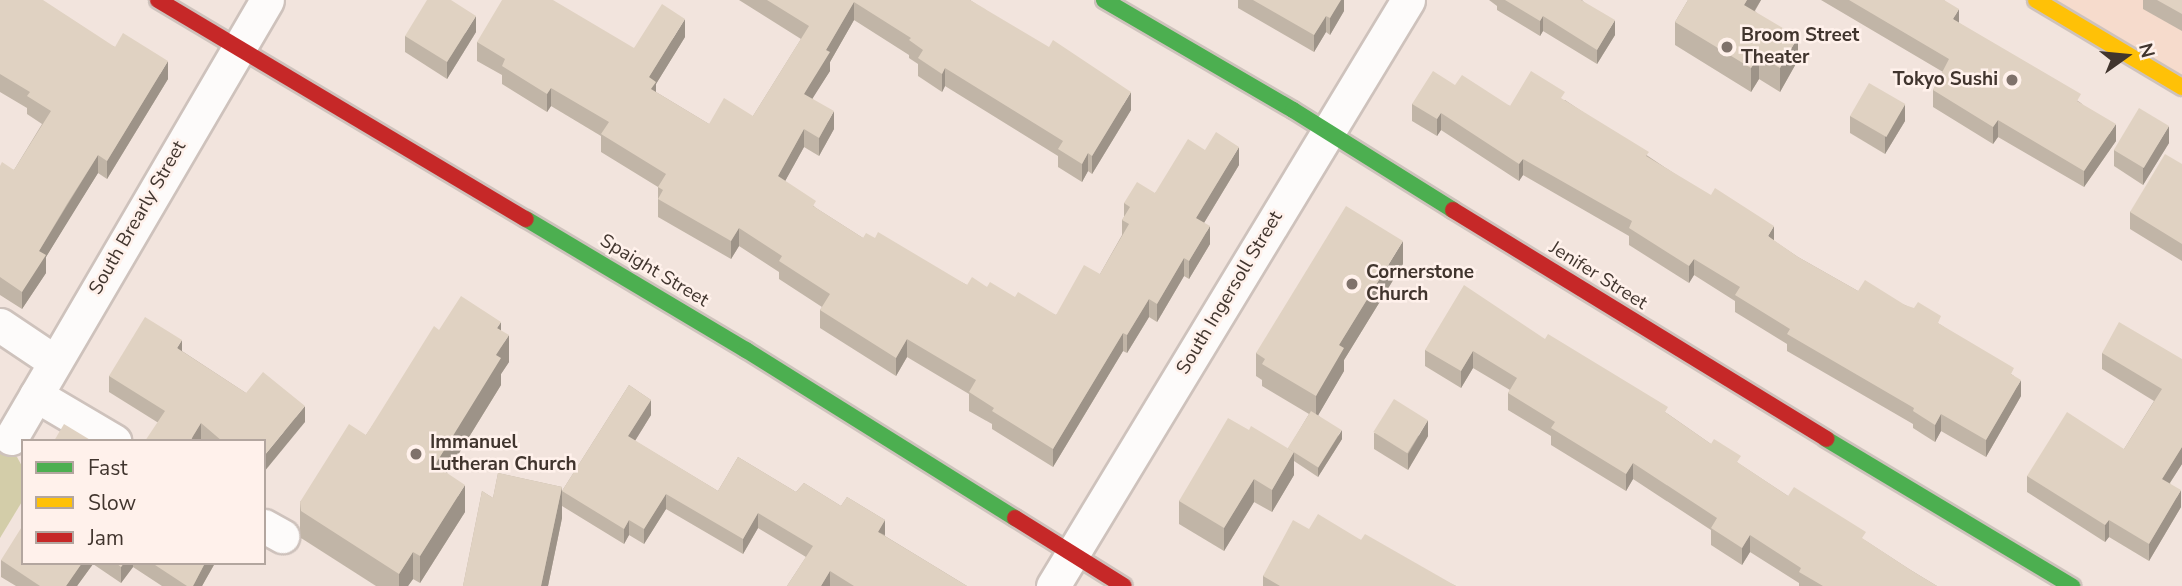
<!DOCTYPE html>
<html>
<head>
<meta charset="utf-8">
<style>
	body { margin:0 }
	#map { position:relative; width:2182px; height:586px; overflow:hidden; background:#f2e4dd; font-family:"Nunito Sans",sans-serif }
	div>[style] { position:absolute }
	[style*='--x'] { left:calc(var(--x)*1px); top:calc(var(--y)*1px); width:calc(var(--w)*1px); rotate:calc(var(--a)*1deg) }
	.built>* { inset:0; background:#f6dbcc }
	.green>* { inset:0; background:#d3cda9 }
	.roads { filter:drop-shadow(2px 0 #cec2bc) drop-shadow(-2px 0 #cec2bc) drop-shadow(0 2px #cec2bc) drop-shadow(0 -2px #cec2bc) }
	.street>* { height:33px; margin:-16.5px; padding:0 16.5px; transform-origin:16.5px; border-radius:16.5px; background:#fdfbfa }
	.fast>* { height:16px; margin:-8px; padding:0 8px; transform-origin:8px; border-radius:8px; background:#4caf50 }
	.slow>* { height:16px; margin:-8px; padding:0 8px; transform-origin:8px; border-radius:8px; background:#ffc107 }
	.jam>* { height:16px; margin:-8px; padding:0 8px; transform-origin:8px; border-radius:8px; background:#c62828 }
	.wall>* { inset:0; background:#c1b5a7 }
	.shaded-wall>* { inset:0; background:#9d9388 }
	.building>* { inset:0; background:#e0d2c2; transform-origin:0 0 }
	.dots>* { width:19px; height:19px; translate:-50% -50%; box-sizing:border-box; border:4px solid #fff1eb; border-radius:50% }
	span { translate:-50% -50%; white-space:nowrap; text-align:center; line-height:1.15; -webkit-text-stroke:5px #fff1eb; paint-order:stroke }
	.poi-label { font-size:19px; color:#41352e; font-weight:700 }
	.left { translate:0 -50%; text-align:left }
	.right { translate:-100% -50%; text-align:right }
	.street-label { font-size:19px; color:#41352e }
	.legend { position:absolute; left:21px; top:439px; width:245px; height:126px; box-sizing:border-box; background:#fff1eb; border:2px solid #b3a69f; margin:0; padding:9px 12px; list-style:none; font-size:21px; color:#41352e }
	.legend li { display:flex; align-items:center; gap:14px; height:35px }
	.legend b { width:35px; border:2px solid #b3a69f }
	.north { position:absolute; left:2091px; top:21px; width:70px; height:70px; -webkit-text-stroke:5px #fff1eb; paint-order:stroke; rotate:75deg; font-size:19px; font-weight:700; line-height:28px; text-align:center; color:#41352e }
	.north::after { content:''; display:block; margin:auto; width:24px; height:32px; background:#41352e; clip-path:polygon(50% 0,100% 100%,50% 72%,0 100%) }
</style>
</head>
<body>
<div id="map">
	<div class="built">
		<div style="clip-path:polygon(2041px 0,2182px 0,2182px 86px)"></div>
	</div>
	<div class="green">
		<div style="clip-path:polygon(0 448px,17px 457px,23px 468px,23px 500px,0 538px)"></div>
	</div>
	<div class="roads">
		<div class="street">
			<div style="--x:0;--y:325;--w:66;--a:33.9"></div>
			<div style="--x:36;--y:395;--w:91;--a:30.5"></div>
			<div style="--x:11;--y:438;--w:507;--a:-59.69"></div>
			<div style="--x:264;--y:526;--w:21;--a:29"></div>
			<div style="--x:1053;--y:586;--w:685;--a:-58.79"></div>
		</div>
		<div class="fast">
			<div style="--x:1104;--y:0;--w:219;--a:30.2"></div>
			<div style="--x:1293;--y:110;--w:189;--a:32"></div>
			<div style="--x:526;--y:219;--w:256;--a:30.8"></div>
			<div style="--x:746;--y:350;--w:317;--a:32"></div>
			<div style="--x:1826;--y:439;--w:287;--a:30.9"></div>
		</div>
		<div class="slow">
			<div style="--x:2036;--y:0;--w:170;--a:30.8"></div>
		</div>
		<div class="jam">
			<div style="--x:158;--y:0;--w:428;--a:30.8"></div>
			<div style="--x:1453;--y:210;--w:438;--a:31.5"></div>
			<div style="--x:1015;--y:518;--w:128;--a:32"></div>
		</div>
	</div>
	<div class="wall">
		<div style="clip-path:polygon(0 0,115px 47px,168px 79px,107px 179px,98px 173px,67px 222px,46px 257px,46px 273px,22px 309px,0 295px,0 166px,14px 170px,42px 124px,27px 114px,27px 108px,0 92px)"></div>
		<div style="clip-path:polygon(739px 0,970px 0,1131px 110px,1092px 174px,1088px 171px,1082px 182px,1058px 167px,1058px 156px,945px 86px,942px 92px,918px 76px,918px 64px,909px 58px,909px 55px,854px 20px,830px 62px,830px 71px,812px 98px,834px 129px,819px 156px,804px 147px,785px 181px,816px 208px,863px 238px,875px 238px,967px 285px,987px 287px,1056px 315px,1100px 274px,1122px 235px,1122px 220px,1124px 217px,1124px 203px,1155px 193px,1205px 150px,1239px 165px,1204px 223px,1210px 244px,1189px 279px,1184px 276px,1157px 322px,1149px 317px,1127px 353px,1123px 351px,1053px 467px,992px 429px,992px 424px,969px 411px,969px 394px,907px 357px,896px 376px,820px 328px,820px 310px,822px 307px,779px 279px,779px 272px,739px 246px,731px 259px,658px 217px,658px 187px,601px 152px,601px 136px,551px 106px,547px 112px,502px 84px,502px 75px,477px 61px,477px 42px,634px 48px,685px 37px,656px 84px,656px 92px,709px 124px,753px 116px,801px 39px)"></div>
		<div style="clip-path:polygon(1238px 0,1344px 0,1344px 11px,1330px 35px,1326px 32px,1314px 52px,1238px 8px)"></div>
		<div style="clip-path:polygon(1489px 0,1582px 0,1615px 35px,1597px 64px,1543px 31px,1540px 36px,1497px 10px,1497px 6px)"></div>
		<div style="clip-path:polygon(1688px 0,1761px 0,1755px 11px,1798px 60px,1780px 92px,1759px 79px,1751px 92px,1675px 45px,1675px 22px)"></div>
		<div style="clip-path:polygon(1821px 0,1944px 0,1959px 23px,2081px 103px,2116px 141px,2084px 187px,1998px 137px,1993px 144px,1933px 107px,1933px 90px,1943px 72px)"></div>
		<div style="clip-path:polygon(2143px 0,2182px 0,2182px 31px,2143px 9px)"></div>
		<div style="clip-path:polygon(476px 32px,447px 79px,405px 52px,405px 36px)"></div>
		<div style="clip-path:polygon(1455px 85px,1510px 106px,1565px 100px,1798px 257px,1858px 291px,1905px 305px,1941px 325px,2014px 376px,2021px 396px,1986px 457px,1941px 431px,1935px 442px,1913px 428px,1913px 424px,1787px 351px,1787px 344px,1735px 312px,1735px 301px,1694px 275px,1689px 283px,1629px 245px,1629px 236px,1523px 175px,1519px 181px,1441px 130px,1437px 136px,1412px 121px,1412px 104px)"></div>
		<div style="clip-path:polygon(1850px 116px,1905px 121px,1885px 154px,1850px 133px)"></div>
		<div style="clip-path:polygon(2169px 143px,2143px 185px,2114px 166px,2114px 150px)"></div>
		<div style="clip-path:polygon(2182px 164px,2182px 261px,2130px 229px,2130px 212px)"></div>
		<div style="clip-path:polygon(1403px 264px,1344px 360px,1344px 371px,1318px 415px,1342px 439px,1318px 477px,1294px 461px,1294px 475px,1272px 512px,1254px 502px,1224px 551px,1179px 524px,1179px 501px,1249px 430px,1288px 449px,1309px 414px,1262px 386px,1262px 380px,1256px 376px,1256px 353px)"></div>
		<div style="clip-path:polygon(439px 330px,501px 331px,509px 362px,501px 374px,501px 385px,447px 473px,465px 512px,420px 583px,413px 579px,408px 586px,376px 586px,301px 538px,300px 529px,300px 502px,366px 435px)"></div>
		<div style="clip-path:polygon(1545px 339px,1668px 414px,1741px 465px,1788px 496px,1866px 541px,1909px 569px,1937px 586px,1799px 586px,1799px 583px,1750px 552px,1742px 565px,1711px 545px,1711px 530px,1633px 479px,1626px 491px,1551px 445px,1551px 436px,1508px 410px,1508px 393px,1510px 390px,1473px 368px,1461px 388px,1425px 366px,1425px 350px)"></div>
		<div style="clip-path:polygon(182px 351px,246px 393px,305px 422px,264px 441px,202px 441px,157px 422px,109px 392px,109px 376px)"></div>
		<div style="clip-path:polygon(2102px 353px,2182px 359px,2182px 464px,2170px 483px,2181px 507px,2149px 561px,2109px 537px,2105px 542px,2027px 492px,2027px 476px,2124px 449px,2154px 401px,2102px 369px)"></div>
		<div style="clip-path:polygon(629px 385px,651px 400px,651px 415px,635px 441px,718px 491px,738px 457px,796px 492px,804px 483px,841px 506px,847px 497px,885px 520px,885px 536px,967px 586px,787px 586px,806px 557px,758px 528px,743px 554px,666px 509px,644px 544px,629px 535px,624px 544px,562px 506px,562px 518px,548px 586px,463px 586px,482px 491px,493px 498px,498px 473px,562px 487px,562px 491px)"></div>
		<div style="clip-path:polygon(1374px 433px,1428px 436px,1408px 470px,1374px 449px)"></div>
		<div style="clip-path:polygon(1309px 529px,1361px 540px,1456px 586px,1263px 586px,1263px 576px)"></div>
		<div style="clip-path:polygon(1px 560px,23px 563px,215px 563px,202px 586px,162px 586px,133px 567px,121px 583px,93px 564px,77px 586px,16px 586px,1px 577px)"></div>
	</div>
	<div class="shaded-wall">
		<div style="clip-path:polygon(1339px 0,1344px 0,1344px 11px,1330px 35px,1330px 18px)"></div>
		<div style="clip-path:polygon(1747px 0,1761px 0,1744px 28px,1744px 5px)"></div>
		<div style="clip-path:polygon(854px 2px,854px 20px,830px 62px,830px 71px,804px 112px,804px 94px,826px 50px)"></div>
		<div style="clip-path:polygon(1959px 9px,1959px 26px,1953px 19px)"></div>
		<div style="clip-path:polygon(476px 16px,476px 32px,447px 79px,447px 62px)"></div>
		<div style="clip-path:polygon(1326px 16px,1326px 32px,1314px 52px,1314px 35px)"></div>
		<div style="clip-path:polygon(1543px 16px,1543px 31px,1540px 36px,1540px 21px)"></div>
		<div style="clip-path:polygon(685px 19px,685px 37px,656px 84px,656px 100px,651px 107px,649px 77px)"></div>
		<div style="clip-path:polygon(1615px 20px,1615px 35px,1597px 64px,1597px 50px)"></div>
		<div style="clip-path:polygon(1798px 37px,1798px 60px,1780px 92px,1780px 68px)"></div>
		<div style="clip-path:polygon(1759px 56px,1759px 79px,1751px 92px,1751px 68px)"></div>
		<div style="clip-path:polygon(168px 61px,168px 79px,107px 179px,107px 161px)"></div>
		<div style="clip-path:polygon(945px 68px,945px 86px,942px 92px,942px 74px)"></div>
		<div style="clip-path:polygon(551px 88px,551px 106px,547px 112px,547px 94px)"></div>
		<div style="clip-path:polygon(1131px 92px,1131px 110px,1092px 174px,1092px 156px)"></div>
		<div style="clip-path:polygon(1905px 104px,1905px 121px,1885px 154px,1885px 137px)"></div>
		<div style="clip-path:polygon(834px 111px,834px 129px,819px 156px,819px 138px)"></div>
		<div style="clip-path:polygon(1441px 113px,1441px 130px,1437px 136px,1437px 119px)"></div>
		<div style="clip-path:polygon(1998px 120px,1998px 137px,1993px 144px,1993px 127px)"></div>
		<div style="clip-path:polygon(2116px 124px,2116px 141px,2084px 187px,2084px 171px)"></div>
		<div style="clip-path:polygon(2169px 126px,2169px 143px,2143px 185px,2143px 168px)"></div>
		<div style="clip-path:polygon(804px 129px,804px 147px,778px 194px,778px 176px)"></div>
		<div style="clip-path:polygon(1239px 147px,1239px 165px,1196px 236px,1196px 218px)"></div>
		<div style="clip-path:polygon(1088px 153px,1088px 171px,1082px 182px,1082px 164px)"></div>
		<div style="clip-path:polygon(98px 155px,98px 173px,46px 257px,46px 273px,22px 309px,22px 292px,39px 251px)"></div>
		<div style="clip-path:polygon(1523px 159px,1523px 175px,1519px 181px,1519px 164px)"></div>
		<div style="clip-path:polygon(1210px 226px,1210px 244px,1189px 279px,1189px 261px)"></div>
		<div style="clip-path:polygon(1774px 226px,1774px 242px,1768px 236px)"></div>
		<div style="clip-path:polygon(739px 228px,739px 246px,731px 259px,731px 241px)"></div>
		<div style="clip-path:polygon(1403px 241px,1403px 264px,1344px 360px,1344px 371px,1316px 419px,1316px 396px,1339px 345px)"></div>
		<div style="clip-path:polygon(1184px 258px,1184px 276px,1157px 322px,1157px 304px)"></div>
		<div style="clip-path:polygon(1694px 259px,1694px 275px,1689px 283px,1689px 266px)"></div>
		<div style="clip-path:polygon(1149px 299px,1149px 317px,1127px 353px,1127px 335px)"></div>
		<div style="clip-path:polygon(501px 322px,501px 347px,509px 335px,509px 362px,501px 374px,501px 385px,435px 492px,435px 465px,497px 328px)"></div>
		<div style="clip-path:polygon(1123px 333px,1123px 351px,1053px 467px,1053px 449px)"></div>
		<div style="clip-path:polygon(907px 339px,907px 357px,896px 376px,896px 358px)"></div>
		<div style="clip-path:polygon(182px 340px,182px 356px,177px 348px)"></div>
		<div style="clip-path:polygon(1473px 351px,1473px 368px,1461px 388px,1461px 371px)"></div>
		<div style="clip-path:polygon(2021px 380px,2021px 396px,1986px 457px,1986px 440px)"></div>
		<div style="clip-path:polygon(651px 400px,651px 415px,628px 452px,628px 436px)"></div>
		<div style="clip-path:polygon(305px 406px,305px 422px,264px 472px,264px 456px)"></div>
		<div style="clip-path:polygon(1941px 414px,1941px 431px,1935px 442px,1935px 425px)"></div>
		<div style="clip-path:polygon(1428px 420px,1428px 436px,1408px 470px,1408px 454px)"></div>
		<div style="clip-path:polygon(201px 423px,201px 440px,200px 441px,190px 441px)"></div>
		<div style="clip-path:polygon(1342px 430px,1342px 439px,1318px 477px,1318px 468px)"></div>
		<div style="clip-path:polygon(2182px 447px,2182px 464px,2162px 495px,2162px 479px)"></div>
		<div style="clip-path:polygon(1294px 452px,1294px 475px,1272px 512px,1272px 490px)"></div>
		<div style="clip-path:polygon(1633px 463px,1633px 479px,1626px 491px,1626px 474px)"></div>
		<div style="clip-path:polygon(1254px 479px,1254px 502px,1224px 551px,1224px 528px)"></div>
		<div style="clip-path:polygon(465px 485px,465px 512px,420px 583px,420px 556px)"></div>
		<div style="clip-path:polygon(562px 487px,562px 518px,548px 586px,541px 586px)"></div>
		<div style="clip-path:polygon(2181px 490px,2181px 507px,2149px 561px,2149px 544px)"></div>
		<div style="clip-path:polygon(666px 494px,666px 509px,644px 544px,644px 529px)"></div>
		<div style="clip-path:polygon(758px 513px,758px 528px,743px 554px,743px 539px)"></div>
		<div style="clip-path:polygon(629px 520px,629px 535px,624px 544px,624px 529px)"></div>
		<div style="clip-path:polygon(885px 520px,885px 535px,878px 532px)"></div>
		<div style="clip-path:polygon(2109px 520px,2109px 537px,2105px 542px,2105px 525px)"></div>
		<div style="clip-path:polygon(1750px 535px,1750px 552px,1742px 565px,1742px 548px)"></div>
		<div style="clip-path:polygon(413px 552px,413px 579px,408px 586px,399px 586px,399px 574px)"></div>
		<div style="clip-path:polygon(82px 563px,93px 564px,77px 586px,66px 586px)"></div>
		<div style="clip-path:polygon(124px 563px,133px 563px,133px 567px,121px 583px,121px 567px)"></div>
		<div style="clip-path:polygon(205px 563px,215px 563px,202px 586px,193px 586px)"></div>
		<div style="clip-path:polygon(830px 571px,830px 586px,821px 586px)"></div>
	</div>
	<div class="building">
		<div style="clip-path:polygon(0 0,43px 0,115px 47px,123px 33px,168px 61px,107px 161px,98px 155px,67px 204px,39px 251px,46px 255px,22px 292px,0 277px,0 166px,2px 162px,14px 170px,51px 111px,27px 96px,30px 92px,0 74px)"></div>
		<div style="clip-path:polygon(427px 0,451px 0,476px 16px,447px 62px,405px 36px)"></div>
		<div style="clip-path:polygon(502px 0,553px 0,634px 48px,662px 4px,685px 19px,649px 77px,656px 82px,651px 89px,709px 124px,724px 98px,753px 116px,809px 26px,767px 0,970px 0,1049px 47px,1053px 40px,1131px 92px,1092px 156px,1088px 153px,1082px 164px,1058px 149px,1063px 141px,945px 68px,942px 74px,918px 58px,923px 50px,909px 40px,911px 38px,854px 2px,826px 50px,830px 52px,804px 94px,834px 111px,819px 138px,804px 129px,778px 176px,816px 201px,813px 206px,863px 238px,866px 233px,875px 238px,878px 232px,967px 285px,972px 277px,987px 287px,990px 282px,1015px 297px,1018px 292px,1056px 315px,1084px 265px,1100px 274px,1129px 224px,1122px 220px,1130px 207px,1124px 203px,1137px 182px,1155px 193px,1188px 139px,1205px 150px,1216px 132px,1239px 147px,1196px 218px,1210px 226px,1189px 261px,1184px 258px,1157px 304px,1149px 299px,1127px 335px,1123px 333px,1053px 449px,992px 411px,994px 408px,969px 392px,976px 380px,907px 339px,896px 358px,820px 310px,830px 294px,779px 261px,782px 256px,739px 228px,731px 241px,658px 199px,663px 190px,658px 187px,666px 174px,601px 134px,609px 122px,551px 88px,547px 94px,502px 66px,505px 59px,477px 42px)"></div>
		<div style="clip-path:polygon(1253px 0,1341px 0,1330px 18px,1326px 16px,1314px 35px)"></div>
		<div style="clip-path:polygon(1505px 0,1581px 0,1615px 20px,1597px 50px,1543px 16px,1540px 21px)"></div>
		<div style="clip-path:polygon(1688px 0,1747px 0,1744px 5px,1798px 37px,1780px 68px,1759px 56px,1751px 68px,1675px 22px)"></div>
		<div style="clip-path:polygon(1849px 0,1944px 0,1959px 9px,1953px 19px,2081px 94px,2077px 101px,2116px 124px,2084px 171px,1998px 120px,1993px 127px,1933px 90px,1949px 59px)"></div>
		<div style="clip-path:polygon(2157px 0,2182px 0,2182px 14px)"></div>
		<div style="clip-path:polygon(1433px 71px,1455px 85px,1462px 75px,1510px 106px,1531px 71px,1565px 92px,1561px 98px,1649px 152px,1646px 156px,1711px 195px,1715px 188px,1774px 226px,1768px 236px,1798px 257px,1858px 291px,1865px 280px,1905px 305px,1914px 308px,1918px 302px,1941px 316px,1938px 323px,2014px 368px,2011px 374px,2021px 380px,1986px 440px,1941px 414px,1935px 425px,1913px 411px,1914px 408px,1787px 334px,1790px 329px,1735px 295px,1740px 287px,1694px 259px,1689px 266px,1629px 228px,1632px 221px,1523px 159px,1519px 164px,1441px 113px,1437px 119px,1412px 104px)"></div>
		<div style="left:1869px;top:83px;width:42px;height:38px;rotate:30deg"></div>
		<div style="left:2139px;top:108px;width:35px;height:49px;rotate:31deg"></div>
		<div style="clip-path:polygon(2165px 154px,2182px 164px,2182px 244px,2130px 212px)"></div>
		<div style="clip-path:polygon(1346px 206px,1403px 241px,1339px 345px,1344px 348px,1316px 396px,1262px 364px,1265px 359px,1256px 353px)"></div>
		<div style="clip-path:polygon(1464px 285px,1545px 339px,1548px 334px,1668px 407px,1665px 412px,1711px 444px,1714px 439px,1741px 456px,1737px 462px,1788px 496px,1794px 487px,1866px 532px,1862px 538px,1909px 569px,1937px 586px,1823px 586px,1799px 572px,1801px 568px,1750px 535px,1742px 548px,1711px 528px,1717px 518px,1633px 463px,1626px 474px,1551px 428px,1555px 422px,1508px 393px,1517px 378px,1473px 351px,1461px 371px,1425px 350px)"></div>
		<div style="clip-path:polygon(461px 296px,501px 322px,497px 328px,509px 335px,496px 355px,501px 358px,435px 465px,465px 485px,420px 556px,413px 552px,399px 574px,301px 511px,300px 502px,349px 424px,366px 435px,434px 326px,439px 330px)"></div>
		<div style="clip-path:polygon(145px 317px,182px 340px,177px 348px,246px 393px,263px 372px,305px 406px,264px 456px,264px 441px,222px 441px,201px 423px,190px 441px,145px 441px,165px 411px,109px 376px)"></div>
		<div style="clip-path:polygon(2119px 322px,2182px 359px,2182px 447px,2162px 479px,2181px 490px,2149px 544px,2109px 520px,2105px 525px,2027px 476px,2067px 412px,2124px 449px,2162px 389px,2102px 353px)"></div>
		<div style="clip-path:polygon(629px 385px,651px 400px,628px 436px,718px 491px,738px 457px,796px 492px,804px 483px,841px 506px,847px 497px,885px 520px,878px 532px,967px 586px,854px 586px,830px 571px,821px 586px,787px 586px,813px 546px,758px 513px,743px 539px,666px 494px,644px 529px,629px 520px,624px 529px,562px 491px)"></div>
		<div style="left:1394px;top:399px;width:40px;height:39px;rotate:32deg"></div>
		<div style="left:1311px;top:411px;width:36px;height:44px;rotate:32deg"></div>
		<div style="clip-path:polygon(1228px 418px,1249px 430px,1251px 426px,1294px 452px,1272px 490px,1254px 479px,1224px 528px,1179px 501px)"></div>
		<div style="clip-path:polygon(64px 424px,92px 441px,54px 441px)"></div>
		<div style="clip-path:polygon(498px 473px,562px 487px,541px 586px,463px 586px,482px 491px,493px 498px)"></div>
		<div style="clip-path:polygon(1318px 514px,1361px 540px,1365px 534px,1456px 586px,1280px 586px,1263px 576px,1293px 520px,1309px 529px)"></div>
		<div style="clip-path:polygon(23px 525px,23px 563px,82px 563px,66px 586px,40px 586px,1px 560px)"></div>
		<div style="clip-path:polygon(116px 563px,124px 563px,121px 567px)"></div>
		<div style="clip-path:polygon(152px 563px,205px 563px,193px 586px,187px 586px)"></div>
	</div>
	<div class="dots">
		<div style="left:1727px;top:47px;background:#7f726b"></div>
		<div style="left:2012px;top:80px;background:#7f726b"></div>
		<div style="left:1352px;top:284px;background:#7f726b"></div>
		<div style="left:416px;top:454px;background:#7f726b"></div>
	</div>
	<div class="poi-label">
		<span class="left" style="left:1741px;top:47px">Broom Street<br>Theater</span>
		<span class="right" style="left:1998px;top:80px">Tokyo Sushi</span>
		<span class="left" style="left:1366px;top:284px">Cornerstone<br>Church</span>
		<span class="left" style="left:430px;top:454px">Immanuel<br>Lutheran Church</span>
	</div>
	<div class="street-label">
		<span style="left:138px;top:218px;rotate:-60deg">South Brearly Street</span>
		<span style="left:654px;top:271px;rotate:31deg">Spaight Street</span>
		<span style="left:1598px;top:276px;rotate:32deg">Jenifer Street</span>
		<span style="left:1230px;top:293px;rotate:-59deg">South Ingersoll Street</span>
	</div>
	<ul class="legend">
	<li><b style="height:9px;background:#4caf50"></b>Fast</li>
	<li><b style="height:9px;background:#ffc107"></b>Slow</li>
	<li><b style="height:9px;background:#c62828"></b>Jam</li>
	</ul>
	<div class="north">N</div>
</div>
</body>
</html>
